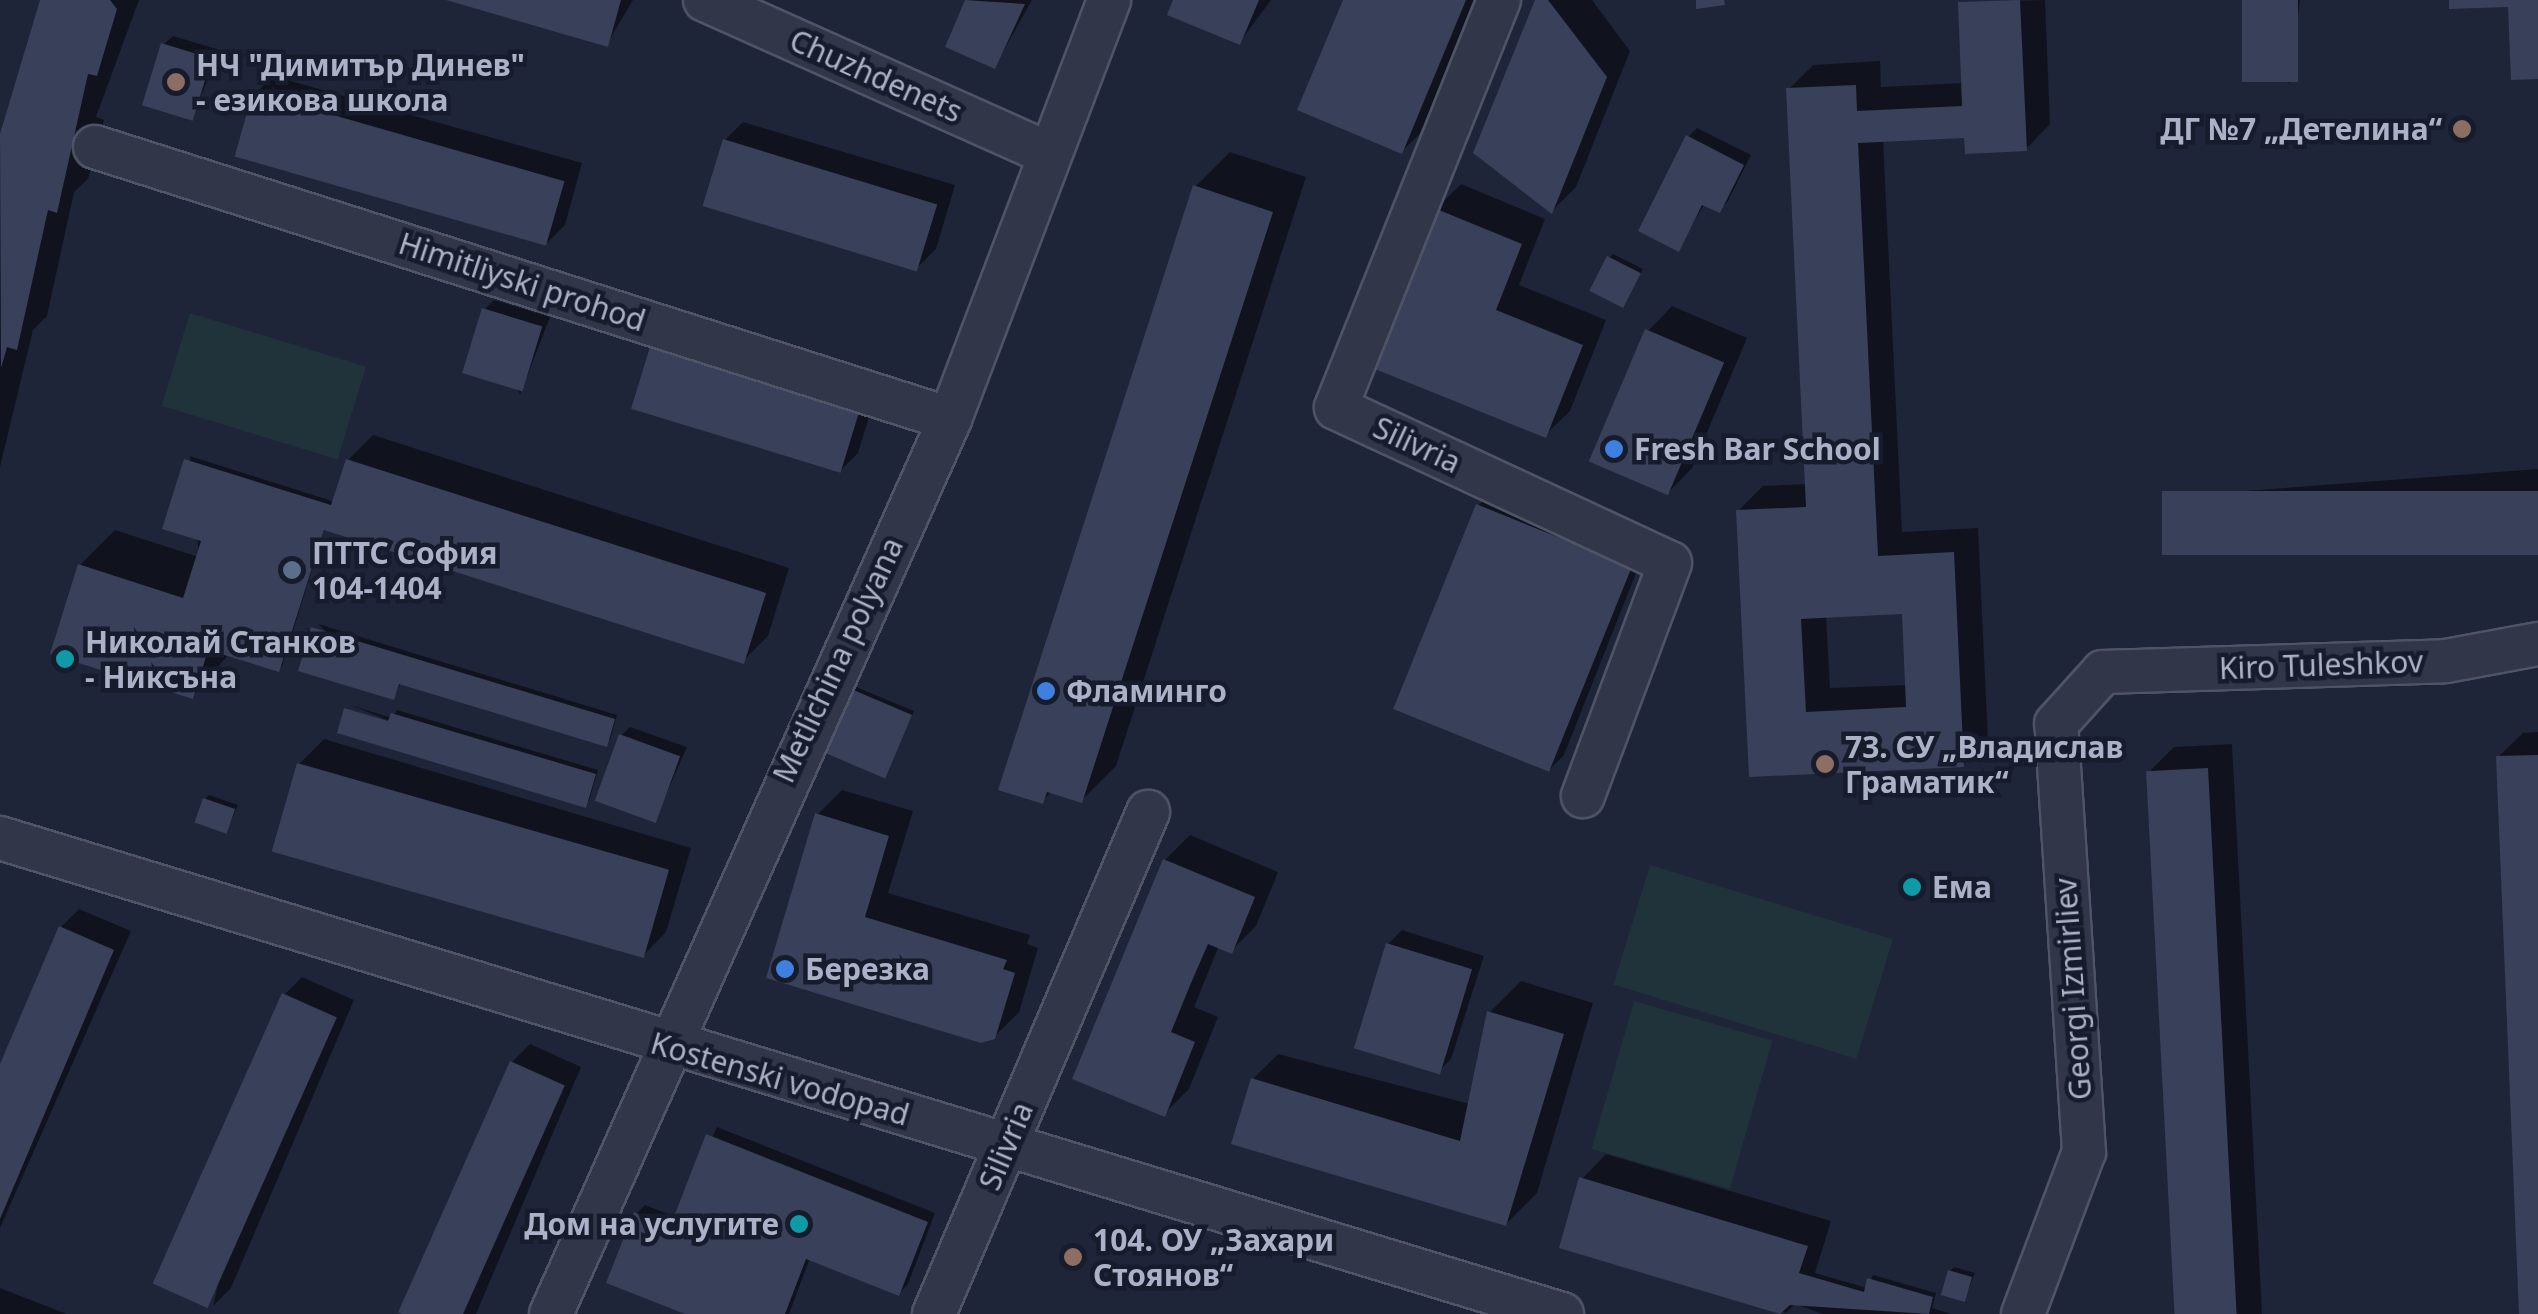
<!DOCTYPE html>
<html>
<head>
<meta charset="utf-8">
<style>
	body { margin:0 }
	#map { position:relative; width:2538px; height:1314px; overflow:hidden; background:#1e2539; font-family:"Noto Sans",sans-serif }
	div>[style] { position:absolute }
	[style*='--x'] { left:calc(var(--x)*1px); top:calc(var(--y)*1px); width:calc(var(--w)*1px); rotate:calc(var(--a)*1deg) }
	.green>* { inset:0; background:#20323a; transform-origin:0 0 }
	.shadow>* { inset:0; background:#0007 }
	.building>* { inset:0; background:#394059; transform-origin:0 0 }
	.roads { filter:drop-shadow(2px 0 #4f5467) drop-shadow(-2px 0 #4f5467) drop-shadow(0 2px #4f5467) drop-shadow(0 -2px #4f5467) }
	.minor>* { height:42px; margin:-21px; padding:0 21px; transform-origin:21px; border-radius:21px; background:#313749 }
	.dots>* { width:28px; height:28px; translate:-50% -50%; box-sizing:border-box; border:5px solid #171c2d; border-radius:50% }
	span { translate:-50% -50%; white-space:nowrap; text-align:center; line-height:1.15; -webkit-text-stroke:9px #171c2d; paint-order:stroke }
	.poi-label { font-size:30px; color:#abb1c6; font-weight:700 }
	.left { translate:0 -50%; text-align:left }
	.right { translate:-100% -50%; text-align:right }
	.street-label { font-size:30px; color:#abb1c6 }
</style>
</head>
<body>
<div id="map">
	<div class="green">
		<div style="left:190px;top:313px;width:184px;height:97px;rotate:17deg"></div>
		<div style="left:1650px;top:865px;width:254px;height:125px;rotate:17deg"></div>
		<div style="left:1634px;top:1001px;width:144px;height:154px;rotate:16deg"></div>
	</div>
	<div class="shadow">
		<div style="clip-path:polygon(42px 0,139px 0,96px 117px,104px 120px,88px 179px,74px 192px,47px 316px,33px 330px,0 467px,0 143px)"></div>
		<div style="clip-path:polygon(451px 0,633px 0,607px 44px)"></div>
		<div style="clip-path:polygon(968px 0,1032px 0,995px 66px,948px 45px)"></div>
		<div style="clip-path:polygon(1176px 0,1271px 0,1240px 42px)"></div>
		<div style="clip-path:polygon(1345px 0,1479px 0,1427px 127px,1402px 151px)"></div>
		<div style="clip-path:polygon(1537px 0,1592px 0,1630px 51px,1576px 187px,1552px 211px)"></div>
		<div style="clip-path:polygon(evenodd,2045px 0,2050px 124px,2026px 149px,1967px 135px,1883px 139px,1902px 532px,1978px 528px,1988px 740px,1963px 765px,1751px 774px,1738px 511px,1763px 486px,1807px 484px,1789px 89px,1813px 65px,1880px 61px,1881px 87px,1964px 83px,1960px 2px,2045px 0,1904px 612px,1908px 685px,1830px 688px,1826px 615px,1904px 612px)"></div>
		<div style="clip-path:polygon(2244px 0,2300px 0,2289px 84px)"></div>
		<div style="clip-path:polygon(173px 36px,220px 50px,192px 118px,164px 44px)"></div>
		<div style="clip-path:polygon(273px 76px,582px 163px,565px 225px,547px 243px,255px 94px)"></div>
		<div style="clip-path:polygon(743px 122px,955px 185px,936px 249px,918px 267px,725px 140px)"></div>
		<div style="clip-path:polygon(1697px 128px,1751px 155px,1728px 201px,1719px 210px,1705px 203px,1678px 249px,1688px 137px)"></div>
		<div style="clip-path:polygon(1230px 152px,1306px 177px,1116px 766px,1081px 801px,1052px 791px,1042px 801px,1195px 187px)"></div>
		<div style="clip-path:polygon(1461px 184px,1545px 219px,1519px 285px,1606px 320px,1570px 411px,1545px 435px,1436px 209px)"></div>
		<div style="clip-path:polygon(1613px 254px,1643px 269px,1624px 306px,1609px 258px)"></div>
		<div style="clip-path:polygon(494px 300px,550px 317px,520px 395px,485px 309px)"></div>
		<div style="clip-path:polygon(1672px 306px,1747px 338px,1692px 468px,1668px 493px,1648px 331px)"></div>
		<div style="clip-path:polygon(673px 320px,879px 384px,858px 453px,840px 471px)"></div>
		<div style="clip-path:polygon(373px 435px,789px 568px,768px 636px,743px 661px,325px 528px,282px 666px,229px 654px,192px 697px,80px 565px,115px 530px,199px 557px,190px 456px,335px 502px,348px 460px)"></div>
		<div style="clip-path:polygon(2538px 469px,2538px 553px,2165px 520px,2190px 495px)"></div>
		<div style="clip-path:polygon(1492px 492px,1644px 553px,1564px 755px,1550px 769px,1478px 506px)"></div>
		<div style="clip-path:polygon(318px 624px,617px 715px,610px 740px,401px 682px,394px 697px)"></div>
		<div style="clip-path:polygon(849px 684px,914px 711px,885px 776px)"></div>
		<div style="clip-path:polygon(350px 705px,392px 718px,397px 710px,598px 770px,589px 801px)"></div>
		<div style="clip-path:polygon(630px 727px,687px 747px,657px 815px,621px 736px)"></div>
		<div style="clip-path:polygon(2538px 732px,2538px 1314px,2522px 1314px,2498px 757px,2523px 733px)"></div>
		<div style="clip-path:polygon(324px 739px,691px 848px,666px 932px,642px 957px,299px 764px)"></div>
		<div style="clip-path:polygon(2232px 744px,2262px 1314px,2177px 1314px,2149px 772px,2174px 747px)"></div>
		<div style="clip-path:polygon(842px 790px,913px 811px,888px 893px,1030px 935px,1027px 944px,1038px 948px,1019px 1012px,994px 1037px,769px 976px,817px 815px)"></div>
		<div style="clip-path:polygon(209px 795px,238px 805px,227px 831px,205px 799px)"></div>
		<div style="clip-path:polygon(1190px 835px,1278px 872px,1256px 926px,1231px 951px,1219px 946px,1194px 1007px,1218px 1017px,1189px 1089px,1164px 1114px,1165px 860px)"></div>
		<div style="clip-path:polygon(79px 909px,131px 931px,0 1228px,0 1070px,61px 927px)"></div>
		<div style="clip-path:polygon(1402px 930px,1484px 956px,1451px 1059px,1437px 1073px,1388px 944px)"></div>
		<div style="clip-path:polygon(302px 977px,354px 1000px,231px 1288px,213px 1306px,284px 995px)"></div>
		<div style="clip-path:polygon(1521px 981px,1593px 1003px,1537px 1193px,1506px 1224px,1253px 1079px,1278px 1054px,1470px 1104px,1490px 1012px)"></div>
		<div style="clip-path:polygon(530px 1044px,581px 1067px,476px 1314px,405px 1314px,512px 1062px)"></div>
		<div style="clip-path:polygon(717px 1127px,935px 1213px,908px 1284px,899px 1293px,810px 1258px,789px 1314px,692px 1314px,636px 1214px,645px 1205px,676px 1217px)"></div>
		<div style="clip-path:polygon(1606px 1154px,1831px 1221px,1815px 1273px,1867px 1288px,1873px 1275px,1936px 1293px,1932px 1308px,1951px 1314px,1823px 1314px,1795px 1304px,1786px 1313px,1562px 1247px,1582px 1179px)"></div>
		<div style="clip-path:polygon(1954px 1267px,1975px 1273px,1964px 1300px,1950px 1271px)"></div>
		<div style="clip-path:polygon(0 1288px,67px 1314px,0 1314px)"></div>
	</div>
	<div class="building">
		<div style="clip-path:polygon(40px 0,110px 0,117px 9px,97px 76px,88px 74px,57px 213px,48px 210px,17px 350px,7px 347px,1px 368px,0 134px)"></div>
		<div style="clip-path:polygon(446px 0,621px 0,608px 47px)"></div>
		<div style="clip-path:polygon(965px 0,1025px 4px,995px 69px,945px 47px)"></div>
		<div style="clip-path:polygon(1173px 0,1259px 0,1240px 45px,1167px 15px)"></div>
		<div style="clip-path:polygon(1343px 0,1466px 0,1402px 154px,1297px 110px)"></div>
		<div style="clip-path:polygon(1535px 0,1548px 0,1607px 77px,1552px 214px,1473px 153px)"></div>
		<div style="clip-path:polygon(1696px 0,1724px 0,1725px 5px,1696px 9px)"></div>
		<div style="clip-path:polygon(evenodd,2020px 0,2027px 151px,1965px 154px,1964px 138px,1858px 143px,1878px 556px,1954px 552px,1964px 767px,1749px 777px,1736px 510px,1806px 507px,1786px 88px,1856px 85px,1857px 111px,1962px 106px,1958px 2px,2020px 0,1902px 614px,1906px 707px,1806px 712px,1801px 619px,1902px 614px)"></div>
		<div style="left:2242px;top:0;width:56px;height:82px"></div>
		<div style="clip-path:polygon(2449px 0,2538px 0,2538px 79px,2511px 80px,2508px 7px,2449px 9px)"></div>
		<div style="left:161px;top:43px;width:53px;height:65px;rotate:17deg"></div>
		<div style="left:253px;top:92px;width:324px;height:67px;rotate:16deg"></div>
		<div style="clip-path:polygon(1686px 135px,1744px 165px,1720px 213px,1702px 205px,1679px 252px,1638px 231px)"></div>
		<div style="left:723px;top:139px;width:224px;height:70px;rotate:17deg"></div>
		<div style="clip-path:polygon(1193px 185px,1273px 212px,1082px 803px,1047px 792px,1043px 804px,998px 790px)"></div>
		<div style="clip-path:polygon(1434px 208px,1522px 244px,1496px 310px,1583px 345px,1546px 438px,1370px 367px)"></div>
		<div style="left:1607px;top:256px;width:38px;height:39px;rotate:27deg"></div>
		<div style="left:482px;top:308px;width:63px;height:68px;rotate:17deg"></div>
		<div style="left:1645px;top:329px;width:86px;height:144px;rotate:23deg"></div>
		<div style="left:653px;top:337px;width:219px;height:75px;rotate:17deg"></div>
		<div style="clip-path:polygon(184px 459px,331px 505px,346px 459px,766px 593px,744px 664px,324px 530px,279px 672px,208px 650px,193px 699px,50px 654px,78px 564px,183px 598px,201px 541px,162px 529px)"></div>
		<div style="left:2538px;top:491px;width:64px;height:376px;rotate:90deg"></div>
		<div style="left:1476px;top:504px;width:168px;height:221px;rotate:22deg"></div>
		<div style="clip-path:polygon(311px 627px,615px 719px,607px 747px,399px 684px,394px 700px,298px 671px)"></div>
		<div style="left:844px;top:686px;width:74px;height:69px;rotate:23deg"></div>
		<div style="clip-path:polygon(344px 708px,388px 721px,391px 713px,596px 774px,586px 808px,337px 733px)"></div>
		<div style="left:619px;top:734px;width:65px;height:71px;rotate:20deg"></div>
		<div style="clip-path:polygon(2538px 755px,2538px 1314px,2519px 1314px,2496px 756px)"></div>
		<div style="left:297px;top:763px;width:387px;height:92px;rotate:16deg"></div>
		<div style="left:2208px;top:768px;width:547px;height:62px;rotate:87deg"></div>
		<div style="left:203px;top:798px;width:34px;height:26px;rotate:19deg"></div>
		<div style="clip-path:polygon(815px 813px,889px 836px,865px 917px,1007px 960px,1003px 969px,1015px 973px,995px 1039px,981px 1043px,766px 978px)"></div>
		<div style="clip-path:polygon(1163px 859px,1255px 897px,1232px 954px,1208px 944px,1191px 983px,1171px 1032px,1195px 1042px,1165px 1117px,1072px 1079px)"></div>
		<div style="clip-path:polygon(59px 926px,114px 950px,0 1219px,0 1064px)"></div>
		<div style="left:1386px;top:943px;width:90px;height:110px;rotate:17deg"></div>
		<div style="left:282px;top:993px;width:60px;height:318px;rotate:24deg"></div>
		<div style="clip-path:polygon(1487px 1011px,1564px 1034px,1506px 1226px,1231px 1144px,1251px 1078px,1460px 1141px)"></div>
		<div style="left:510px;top:1061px;width:60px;height:275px;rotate:24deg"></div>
		<div style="clip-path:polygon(706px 1134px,928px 1222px,899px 1296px,806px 1259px,785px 1314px,685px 1314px,606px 1283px,634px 1212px,670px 1227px)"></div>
		<div style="clip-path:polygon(1579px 1177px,1808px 1246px,1799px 1273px,1864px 1292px,1867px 1278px,1933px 1297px,1929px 1314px,1790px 1305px,1780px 1314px,1559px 1248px)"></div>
		<div style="left:1948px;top:1270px;width:25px;height:26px;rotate:16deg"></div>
	</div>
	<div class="roads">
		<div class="minor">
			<div style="--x:705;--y:0;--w:375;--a:24.1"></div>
			<div style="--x:1499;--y:0;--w:439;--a:111.8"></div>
			<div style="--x:1336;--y:408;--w:368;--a:24.9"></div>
			<div style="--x:1670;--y:563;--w:249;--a:110.5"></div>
			<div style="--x:95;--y:147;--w:897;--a:17.65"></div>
			<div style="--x:0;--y:838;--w:1633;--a:16.95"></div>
			<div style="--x:551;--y:1314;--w:980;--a:-65.97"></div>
			<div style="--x:950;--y:419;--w:448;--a:-69.2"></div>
			<div style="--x:934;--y:1314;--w:546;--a:-66.91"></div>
			<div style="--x:2023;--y:1314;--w:173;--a:-69.4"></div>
			<div style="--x:2084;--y:1152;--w:429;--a:-93.7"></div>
			<div style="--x:2056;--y:724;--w:70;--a:-47.9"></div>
			<div style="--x:2103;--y:672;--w:343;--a:-1.8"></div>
			<div style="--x:2446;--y:661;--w:94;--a:-10.5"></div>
		</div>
	</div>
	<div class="dots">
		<div style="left:176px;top:82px;background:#8d6e63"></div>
		<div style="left:2462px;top:129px;background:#8d6e63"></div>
		<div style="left:1614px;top:449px;background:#3f7fe0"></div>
		<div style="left:292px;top:570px;background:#5c6f8a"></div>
		<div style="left:65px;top:659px;background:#0f9aa8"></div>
		<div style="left:1046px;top:691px;background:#3f7fe0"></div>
		<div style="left:1825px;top:764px;background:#8d6e63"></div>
		<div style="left:1912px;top:887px;background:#0f9aa8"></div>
		<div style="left:785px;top:969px;background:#3f7fe0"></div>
		<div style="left:799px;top:1224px;background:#0f9aa8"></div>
		<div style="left:1073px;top:1257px;background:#8d6e63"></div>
	</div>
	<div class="poi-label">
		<span class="left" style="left:196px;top:82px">НЧ "Димитър Динев"<br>- езикова школа</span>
		<span class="right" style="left:2442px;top:129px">ДГ №7 „Детелина“</span>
		<span class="left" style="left:1634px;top:449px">Fresh Bar School</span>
		<span class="left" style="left:312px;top:570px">ПТТС София<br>104-1404</span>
		<span class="left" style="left:85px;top:659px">Николай Станков<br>- Никсъна</span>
		<span class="left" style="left:1066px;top:691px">Фламинго</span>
		<span class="left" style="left:1845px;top:764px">73. СУ „Владислав<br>Граматик“</span>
		<span class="left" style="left:1932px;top:887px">Ема</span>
		<span class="left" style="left:805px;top:969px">Березка</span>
		<span class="right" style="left:779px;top:1224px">Дом на услугите</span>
		<span class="left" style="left:1093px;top:1257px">104. ОУ „Захари<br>Стоянов“</span>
	</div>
	<div class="street-label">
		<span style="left:876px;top:76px;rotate:24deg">Chuzhdenets</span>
		<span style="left:522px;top:282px;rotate:18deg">Himitliyski prohod</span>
		<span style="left:1417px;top:445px;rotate:25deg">Silivria</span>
		<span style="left:838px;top:660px;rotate:-65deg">Metlichina polyana</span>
		<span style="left:2321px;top:665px;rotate:-2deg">Kiro Tuleshkov</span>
		<span style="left:2073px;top:989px;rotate:-94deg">Georgi Izmirliev</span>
		<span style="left:780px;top:1079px;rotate:16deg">Kostenski vodopad</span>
		<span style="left:1006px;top:1146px;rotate:-67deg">Silivria</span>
	</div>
</div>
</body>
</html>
